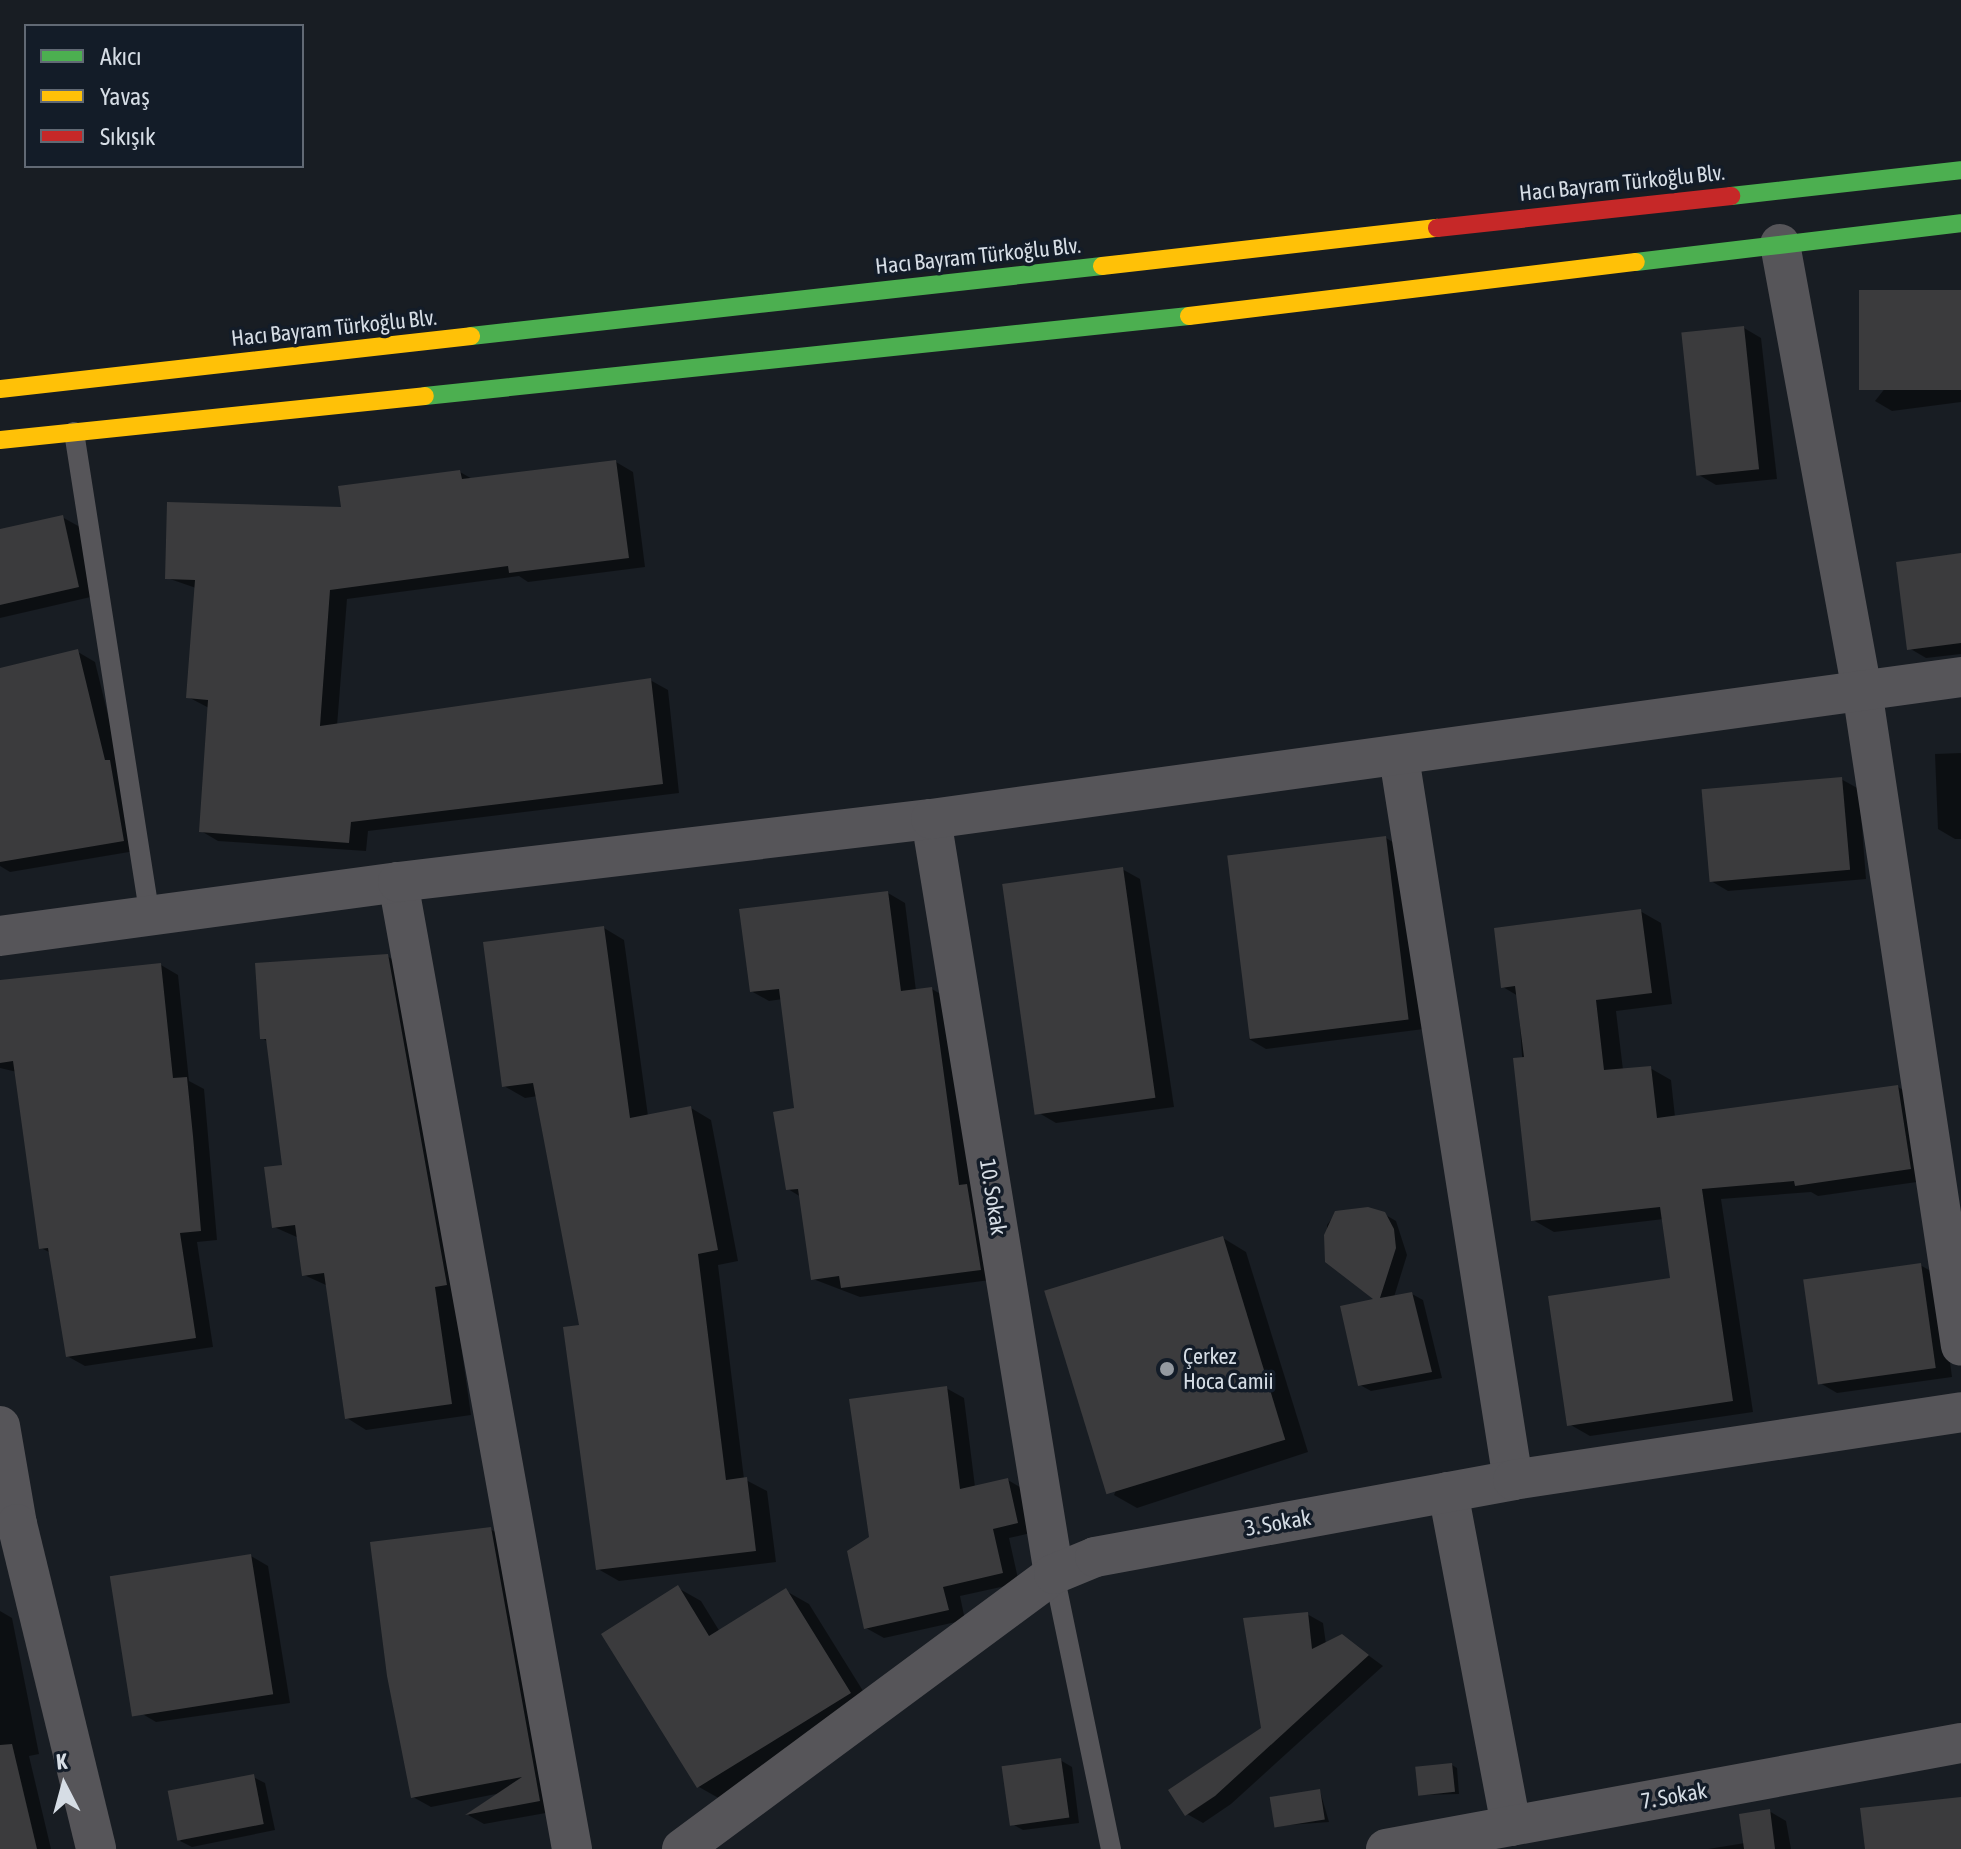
<!DOCTYPE html>
<html>
<head>
<meta charset="utf-8">
<style>
	body { margin:0 }
	#map { position:relative; width:1961px; height:1849px; overflow:hidden; background:#181d23; font-family:"Asap Condensed",sans-serif }
	div>[style] { position:absolute }
	[style*='--x'] { left:calc(var(--x)*1px); top:calc(var(--y)*1px); width:calc(var(--w)*1px); rotate:calc(var(--a)*1deg) }
	.shadow>* { inset:0; background:#0007 }
	.building>* { inset:0; background:#3b3b3d; transform-origin:0 0 }
	.lane>* { height:20px; margin:-10px; padding:0 10px; transform-origin:10px; border-radius:10px; background:#565559 }
	.street>* { height:40px; margin:-20px; padding:0 20px; transform-origin:20px; border-radius:20px; background:#565559 }
	.fast>* { height:18px; margin:-9px; padding:0 9px; transform-origin:9px; border-radius:9px; background:#4caf50 }
	.slow>* { height:18px; margin:-9px; padding:0 9px; transform-origin:9px; border-radius:9px; background:#ffc107 }
	.jam>* { height:18px; margin:-9px; padding:0 9px; transform-origin:9px; border-radius:9px; background:#c62828 }
	.dots>* { width:22px; height:22px; translate:-50% -50%; box-sizing:border-box; border:4px solid #131c28; border-radius:50% }
	span { translate:-50% -50%; white-space:nowrap; text-align:center; line-height:1.15; -webkit-text-stroke:7px #131c28; paint-order:stroke }
	.street-label { font-size:22px; color:#d6dde5 }
	.poi-label { font-size:22px; color:#d6dde5 }
	.left { translate:0 -50%; text-align:left }
	.legend { position:absolute; left:24px; top:24px; width:280px; height:144px; box-sizing:border-box; background:#131c28; border:2px solid #616974; margin:0; padding:10px 14px; list-style:none; font-size:24px; color:#d6dde5 }
	.legend li { display:flex; align-items:center; gap:16px; height:40px }
	.legend b { width:40px; border:2px solid #616974 }
	.north { position:absolute; left:24px; top:1745px; width:80px; height:80px; -webkit-text-stroke:6px #131c28; paint-order:stroke; rotate:354deg; font-size:22px; font-weight:700; line-height:32px; text-align:center; color:#d6dde5 }
	.north::after { content:''; display:block; margin:auto; width:28px; height:36px; background:#d6dde5; clip-path:polygon(50% 0,100% 100%,50% 72%,0 100%) }
</style>
</head>
<body>
<div id="map">
	<div class="shadow">
		<div style="clip-path:polygon(1961px 292px,1961px 402px,1892px 411px,1875px 401px)"></div>
		<div style="clip-path:polygon(1744px 328px,1761px 338px,1777px 479px,1716px 485px,1699px 475px)"></div>
		<div style="clip-path:polygon(616px 462px,633px 472px,645px 567px,528px 582px,519px 576px,347px 599px,337px 726px,650px 680px,668px 690px,679px 793px,368px 831px,366px 851px,218px 841px,201px 831px,209px 708px,188px 697px,196px 588px,167px 578px,343px 509px,460px 472px,474px 480px)"></div>
		<div style="clip-path:polygon(62px 517px,80px 527px,95px 596px,0 618px,0 531px)"></div>
		<div style="clip-path:polygon(1961px 555px,1961px 654px,1926px 658px,1909px 648px)"></div>
		<div style="clip-path:polygon(78px 652px,95px 662px,141px 850px,10px 872px,0 866px,0 670px)"></div>
		<div style="clip-path:polygon(1961px 753px,1961px 839px,1955px 839px,1938px 829px,1935px 754px)"></div>
		<div style="clip-path:polygon(1841px 779px,1859px 789px,1866px 879px,1728px 891px,1711px 881px)"></div>
		<div style="clip-path:polygon(1386px 838px,1403px 848px,1424px 1029px,1266px 1049px,1249px 1039px)"></div>
		<div style="clip-path:polygon(1122px 869px,1140px 879px,1174px 1107px,1056px 1123px,1039px 1113px)"></div>
		<div style="clip-path:polygon(888px 893px,905px 903px,916px 991px,932px 989px,949px 999px,998px 1279px,860px 1297px,813px 1279px,801px 1197px,788px 1189px,796px 1110px,783px 999px,769px 1001px,751px 991px)"></div>
		<div style="clip-path:polygon(1640px 911px,1661px 923px,1672px 1004px,1616px 1011px,1623px 1070px,1650px 1068px,1671px 1080px,1675px 1117px,1898px 1087px,1919px 1099px,1931px 1180px,1818px 1196px,1811px 1192px,1721px 1199px,1753px 1412px,1590px 1436px,1569px 1424px,1673px 1279px,1664px 1219px,1554px 1232px,1533px 1220px,1518px 996px,1503px 987px)"></div>
		<div style="clip-path:polygon(604px 928px,624px 940px,648px 1116px,691px 1108px,711px 1120px,738px 1261px,718px 1265px,744px 1479px,767px 1491px,776px 1562px,619px 1581px,598px 1569px,581px 1327px,538px 1096px,525px 1098px,504px 1086px)"></div>
		<div style="clip-path:polygon(387px 956px,407px 968px,471px 1415px,366px 1430px,347px 1418px,328px 1286px,304px 1275px,299px 1238px,274px 1227px,284px 1166px,268px 1042px,262px 1038px)"></div>
		<div style="clip-path:polygon(161px 965px,178px 975px,189px 1081px,204px 1089px,217px 1240px,197px 1242px,213px 1347px,85px 1366px,67px 1356px,51px 1253px,41px 1248px,17px 1072px,0 1068px,0 982px)"></div>
		<div style="clip-path:polygon(1336px 1213px,1384px 1214px,1396px 1221px,1407px 1255px,1394px 1297px,1412px 1294px,1423px 1300px,1442px 1378px,1371px 1391px,1360px 1385px,1378px 1300px,1327px 1261px,1327px 1225px)"></div>
		<div style="clip-path:polygon(1223px 1238px,1246px 1252px,1308px 1452px,1137px 1508px,1114px 1495px)"></div>
		<div style="clip-path:polygon(1920px 1265px,1938px 1275px,1952px 1377px,1837px 1393px,1820px 1383px)"></div>
		<div style="clip-path:polygon(946px 1388px,964px 1398px,975px 1487px,1008px 1480px,1025px 1490px,1035px 1532px,1009px 1538px,1019px 1583px,960px 1596px,965px 1620px,884px 1638px,866px 1628px,872px 1538px)"></div>
		<div style="clip-path:polygon(490px 1529px,508px 1539px,557px 1811px,484px 1824px,468px 1815px,501px 1793px,431px 1807px,413px 1797px)"></div>
		<div style="clip-path:polygon(251px 1556px,268px 1566px,290px 1703px,156px 1722px,139px 1712px)"></div>
		<div style="clip-path:polygon(678px 1588px,701px 1601px,720px 1632px,786px 1591px,809px 1604px,873px 1707px,722px 1800px,699px 1787px)"></div>
		<div style="clip-path:polygon(0 1611px,12px 1618px,39px 1754px,29px 1756px,51px 1849px,0 1849px)"></div>
		<div style="clip-path:polygon(1307px 1614px,1323px 1623px,1326px 1644px,1342px 1636px,1383px 1666px,1231px 1804px,1203px 1823px,1187px 1814px,1263px 1729px)"></div>
		<div style="clip-path:polygon(1060px 1760px,1072px 1767px,1079px 1823px,1023px 1830px,1012px 1824px)"></div>
		<div style="clip-path:polygon(1452px 1765px,1457px 1768px,1459px 1794px,1419px 1795px)"></div>
		<div style="clip-path:polygon(253px 1777px,265px 1783px,275px 1830px,192px 1847px,180px 1841px)"></div>
		<div style="clip-path:polygon(1320px 1791px,1329px 1822px,1275px 1826px)"></div>
		<div style="clip-path:polygon(1769px 1811px,1786px 1821px,1791px 1849px,1708px 1849px,1745px 1843px)"></div>
	</div>
	<div class="building">
		<div style="left:1961px;top:290px;width:100px;height:102px;rotate:90deg"></div>
		<div style="left:1744px;top:326px;width:144px;height:63px;rotate:84deg"></div>
		<div style="clip-path:polygon(616px 460px,629px 558px,509px 573px,508px 566px,330px 590px,320px 726px,651px 678px,663px 784px,351px 822px,349px 843px,199px 832px,208px 700px,186px 698px,195px 580px,165px 579px,167px 502px,341px 507px,338px 486px,460px 470px,462px 479px)"></div>
		<div style="clip-path:polygon(63px 515px,79px 587px,0 605px,0 529px)"></div>
		<div style="clip-path:polygon(1961px 553px,1961px 643px,1907px 650px,1896px 562px)"></div>
		<div style="clip-path:polygon(78px 649px,105px 760px,110px 760px,124px 841px,0 862px,0 668px)"></div>
		<div style="left:1842px;top:777px;width:93px;height:141px;rotate:85deg"></div>
		<div style="left:1386px;top:836px;width:185px;height:160px;rotate:83deg"></div>
		<div style="left:1123px;top:867px;width:233px;height:122px;rotate:82deg"></div>
		<div style="clip-path:polygon(888px 891px,901px 991px,932px 987px,959px 1185px,967px 1184px,981px 1270px,841px 1288px,839px 1276px,811px 1280px,798px 1189px,786px 1190px,773px 1112px,794px 1108px,779px 989px,750px 992px,739px 909px)"></div>
		<div style="clip-path:polygon(1641px 909px,1652px 993px,1596px 1000px,1604px 1070px,1651px 1066px,1657px 1118px,1898px 1085px,1911px 1169px,1795px 1186px,1794px 1181px,1702px 1189px,1733px 1401px,1567px 1426px,1548px 1296px,1670px 1278px,1660px 1207px,1531px 1221px,1513px 1058px,1524px 1057px,1515px 986px,1501px 988px,1494px 928px)"></div>
		<div style="clip-path:polygon(604px 926px,630px 1118px,691px 1106px,718px 1250px,698px 1254px,726px 1480px,747px 1477px,756px 1551px,596px 1570px,563px 1327px,579px 1325px,533px 1083px,502px 1087px,483px 942px)"></div>
		<div style="clip-path:polygon(388px 954px,447px 1285px,435px 1287px,452px 1404px,345px 1419px,324px 1273px,302px 1276px,295px 1225px,272px 1228px,264px 1167px,282px 1165px,266px 1039px,260px 1039px,255px 963px)"></div>
		<div style="clip-path:polygon(161px 963px,173px 1078px,187px 1077px,193px 1136px,201px 1231px,180px 1233px,196px 1338px,66px 1357px,48px 1248px,39px 1249px,13px 1061px,0 1063px,0 980px)"></div>
		<div style="clip-path:polygon(1368px 1207px,1385px 1212px,1394px 1229px,1396px 1248px,1380px 1298px,1412px 1292px,1432px 1372px,1358px 1386px,1340px 1306px,1373px 1299px,1325px 1262px,1324px 1235px,1335px 1211px)"></div>
		<div style="left:1223px;top:1236px;width:213px;height:187px;rotate:73deg"></div>
		<div style="left:1921px;top:1263px;width:106px;height:119px;rotate:82deg"></div>
		<div style="clip-path:polygon(947px 1386px,960px 1489px,1008px 1478px,1018px 1523px,993px 1529px,1003px 1573px,943px 1587px,949px 1610px,864px 1629px,847px 1551px,869px 1537px,849px 1399px)"></div>
		<div style="clip-path:polygon(491px 1527px,540px 1801px,465px 1815px,522px 1777px,411px 1798px,387px 1676px,370px 1542px)"></div>
		<div style="left:251px;top:1554px;width:142px;height:143px;rotate:81deg"></div>
		<div style="clip-path:polygon(678px 1585px,709px 1636px,786px 1588px,851px 1693px,697px 1788px,601px 1634px)"></div>
		<div style="clip-path:polygon(1308px 1612px,1312px 1649px,1342px 1634px,1369px 1655px,1215px 1796px,1185px 1816px,1168px 1790px,1261px 1728px,1243px 1618px)"></div>
		<div style="clip-path:polygon(12px 1744px,37px 1849px,0 1849px,0 1745px)"></div>
		<div style="left:1061px;top:1758px;width:60px;height:60px;rotate:82deg"></div>
		<div style="left:1452px;top:1763px;width:29px;height:37px;rotate:84deg"></div>
		<div style="left:254px;top:1774px;width:51px;height:88px;rotate:79deg"></div>
		<div style="left:1320px;top:1789px;width:31px;height:51px;rotate:81deg"></div>
		<div style="clip-path:polygon(1961px 1797px,1961px 1849px,1865px 1849px,1860px 1808px)"></div>
		<div style="clip-path:polygon(1770px 1809px,1775px 1849px,1744px 1849px,1739px 1814px)"></div>
	</div>
	<div class="lane">
		<div style="--x:74;--y:432;--w:490;--a:81.1"></div>
		<div style="--x:1054;--y:1574;--w:281;--a:78.3"></div>
	</div>
	<div class="street">
		<div style="--x:1780;--y:244;--w:453;--a:79.6"></div>
		<div style="--x:1862;--y:690;--w:663;--a:81.42"></div>
		<div style="--x:1399;--y:757;--w:732;--a:81.04"></div>
		<div style="--x:931;--y:819;--w:765;--a:80.75"></div>
		<div style="--x:398;--y:882;--w:983;--a:79.8"></div>
		<div style="--x:0;--y:936;--w:402;--a:-7.7"></div>
		<div style="--x:398;--y:882;--w:537;--a:-6.74"></div>
		<div style="--x:931;--y:819;--w:1040;--a:-7.85"></div>
		<div style="--x:0;--y:1426;--w:99;--a:80.2"></div>
		<div style="--x:17;--y:1524;--w:334;--a:76.3"></div>
		<div style="--x:1448;--y:1492;--w:340;--a:79.3"></div>
		<div style="--x:682;--y:1849;--w:463;--a:-36.5"></div>
		<div style="--x:1054;--y:1574;--w:44;--a:-22.5"></div>
		<div style="--x:1095;--y:1557;--w:425;--a:-10.4"></div>
		<div style="--x:1513;--y:1480;--w:453;--a:-8.6"></div>
		<div style="--x:1386;--y:1849;--w:585;--a:-10.45"></div>
	</div>
	<div class="fast">
		<div style="--x:1731;--y:196;--w:231;--a:-6.4"></div>
		<div style="--x:1636;--y:262;--w:327;--a:-6.8"></div>
		<div style="--x:471;--y:336;--w:635;--a:-6.33"></div>
		<div style="--x:425;--y:396;--w:768;--a:-5.98"></div>
	</div>
	<div class="slow">
		<div style="--x:1102;--y:266;--w:337;--a:-6.5"></div>
		<div style="--x:1189;--y:316;--w:450;--a:-6.9"></div>
		<div style="--x:0;--y:389;--w:474;--a:-6.4"></div>
		<div style="--x:0;--y:440;--w:427;--a:-5.9"></div>
	</div>
	<div class="jam">
		<div style="--x:1437;--y:228;--w:296;--a:-6.2"></div>
	</div>
	<div class="dots">
		<div style="left:1167px;top:1369px;background:#949aa1"></div>
	</div>
	<div class="street-label">
		<span style="left:1622px;top:183px;rotate:-6deg">Hacı Bayram Türkoğlu Blv.</span>
		<span style="left:978px;top:256px;rotate:-6deg">Hacı Bayram Türkoğlu Blv.</span>
		<span style="left:334px;top:328px;rotate:-6deg">Hacı Bayram Türkoğlu Blv.</span>
		<span style="left:993px;top:1197px;rotate:81deg">10. Sokak</span>
		<span style="left:1278px;top:1523px;rotate:-10deg">3. Sokak</span>
		<span style="left:1674px;top:1796px;rotate:-10deg">7. Sokak</span>
	</div>
	<div class="poi-label">
		<span class="left" style="left:1183px;top:1369px">Çerkez<br>Hoca Camii</span>
	</div>
	<ul class="legend">
	<li><b style="height:10px;background:#4caf50"></b>Akıcı</li>
	<li><b style="height:10px;background:#ffc107"></b>Yavaş</li>
	<li><b style="height:10px;background:#c62828"></b>Sıkışık</li>
	</ul>
	<div class="north">K</div>
</div>
</body>
</html>
